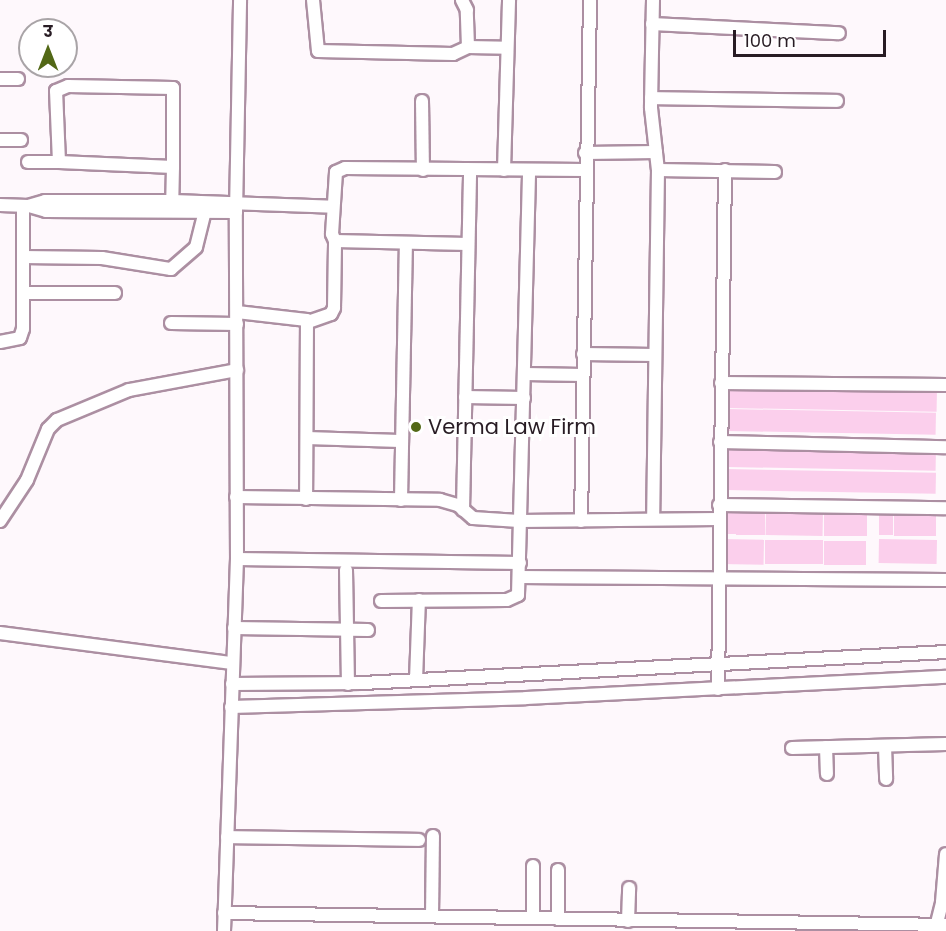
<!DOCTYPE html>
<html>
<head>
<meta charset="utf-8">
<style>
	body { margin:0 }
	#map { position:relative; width:946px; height:931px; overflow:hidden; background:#fef8fc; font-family:Poppins,"Noto Sans Devanagari",sans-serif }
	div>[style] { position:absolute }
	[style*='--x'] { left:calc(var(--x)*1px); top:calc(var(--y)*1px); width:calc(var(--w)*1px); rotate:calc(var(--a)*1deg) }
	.building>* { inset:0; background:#fbcfec; transform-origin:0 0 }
	.roads { filter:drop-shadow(2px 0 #ac8fa2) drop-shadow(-2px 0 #ac8fa2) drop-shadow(0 2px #ac8fa2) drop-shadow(0 -2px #ac8fa2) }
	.minor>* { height:12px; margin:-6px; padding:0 6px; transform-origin:6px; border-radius:6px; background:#fff }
	.dots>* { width:16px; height:16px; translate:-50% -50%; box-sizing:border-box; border:3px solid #fff; border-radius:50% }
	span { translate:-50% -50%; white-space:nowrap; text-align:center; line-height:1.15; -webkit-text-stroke:6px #fff; paint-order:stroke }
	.poi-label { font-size:21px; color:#281c24 }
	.left { translate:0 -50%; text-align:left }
	.north { position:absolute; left:18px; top:18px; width:60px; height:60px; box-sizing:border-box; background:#fff; border:2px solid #a9a4a7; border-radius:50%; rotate:0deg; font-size:16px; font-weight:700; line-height:24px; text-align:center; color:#281c24 }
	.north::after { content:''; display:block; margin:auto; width:21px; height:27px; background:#526816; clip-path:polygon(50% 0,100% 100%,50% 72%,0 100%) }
	.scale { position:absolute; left:733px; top:30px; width:153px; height:27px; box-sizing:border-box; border:3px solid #281c24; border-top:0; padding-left:8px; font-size:18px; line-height:21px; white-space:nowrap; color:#281c24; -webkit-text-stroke:4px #fff; paint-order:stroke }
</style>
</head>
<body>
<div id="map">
	<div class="building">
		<div style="left:728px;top:386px;width:209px;height:22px;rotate:1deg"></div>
		<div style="left:727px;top:409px;width:209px;height:22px;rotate:1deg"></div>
		<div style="left:727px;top:445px;width:209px;height:22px;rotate:1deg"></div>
		<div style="left:726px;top:469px;width:210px;height:21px;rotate:1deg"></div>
		<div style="left:722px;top:510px;width:14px;height:24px"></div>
		<div style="left:736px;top:510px;width:29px;height:25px"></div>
		<div style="left:766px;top:510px;width:57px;height:25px;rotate:1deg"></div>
		<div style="left:879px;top:511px;width:14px;height:24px"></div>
		<div style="left:894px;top:511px;width:42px;height:25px"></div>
		<div style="left:824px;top:512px;width:43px;height:24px"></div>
		<div style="left:721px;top:539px;width:43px;height:25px;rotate:1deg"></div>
		<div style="left:879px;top:539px;width:58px;height:24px;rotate:1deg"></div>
		<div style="left:765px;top:540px;width:58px;height:24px"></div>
		<div style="left:824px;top:541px;width:42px;height:24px"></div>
	</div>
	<div class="roads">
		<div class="minor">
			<div style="--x:313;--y:0;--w:51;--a:84.4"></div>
			<div style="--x:318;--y:51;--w:135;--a:1.3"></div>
			<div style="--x:453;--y:54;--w:17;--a:-25"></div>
			<div style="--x:468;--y:47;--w:37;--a:-92"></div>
			<div style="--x:467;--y:10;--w:11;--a:-117"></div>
			<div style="--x:653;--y:0;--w:108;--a:91.1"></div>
			<div style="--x:651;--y:108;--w:62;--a:83.6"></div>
			<div style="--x:658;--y:170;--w:348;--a:90.8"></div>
			<div style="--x:652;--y:24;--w:187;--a:2.8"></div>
			<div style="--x:468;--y:47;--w:39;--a:1"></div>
			<div style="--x:0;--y:79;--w:18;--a:0"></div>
			<div style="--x:651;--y:98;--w:186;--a:0.9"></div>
			<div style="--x:422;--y:101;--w:69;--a:89.2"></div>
			<div style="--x:0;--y:140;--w:21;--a:0"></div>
			<div style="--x:585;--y:153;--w:71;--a:-0.8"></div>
			<div style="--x:28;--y:162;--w:31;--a:0"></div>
			<div style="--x:504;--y:170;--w:170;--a:-88.3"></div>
			<div style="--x:658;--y:170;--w:117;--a:1"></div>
			<div style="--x:0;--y:205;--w:28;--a:2"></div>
			<div style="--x:28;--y:206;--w:18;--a:-16"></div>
			<div style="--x:45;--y:201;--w:128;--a:0"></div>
			<div style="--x:173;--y:201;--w:160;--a:2.1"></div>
			<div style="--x:29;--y:206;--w:18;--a:16"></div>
			<div style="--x:46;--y:211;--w:190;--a:0.3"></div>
			<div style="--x:172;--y:211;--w:44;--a:-88.7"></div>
			<div style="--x:173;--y:167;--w:114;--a:-177.5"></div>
			<div style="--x:59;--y:162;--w:71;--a:-92.4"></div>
			<div style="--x:56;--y:91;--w:13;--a:-23"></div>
			<div style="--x:68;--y:86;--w:105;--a:1.1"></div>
			<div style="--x:173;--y:88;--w:79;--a:90"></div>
			<div style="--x:468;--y:244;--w:133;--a:-178.7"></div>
			<div style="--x:335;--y:241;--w:8;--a:-113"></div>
			<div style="--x:332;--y:234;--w:62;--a:-86.3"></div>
			<div style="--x:336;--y:172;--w:10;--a:-24"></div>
			<div style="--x:345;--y:168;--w:240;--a:0.5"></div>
			<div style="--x:23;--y:257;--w:79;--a:0.7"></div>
			<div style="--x:102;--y:258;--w:70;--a:9.1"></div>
			<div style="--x:171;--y:269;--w:33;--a:-41"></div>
			<div style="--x:196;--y:247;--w:37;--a:-76"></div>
			<div style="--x:24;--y:293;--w:91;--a:0"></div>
			<div style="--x:237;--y:312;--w:70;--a:6.5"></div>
			<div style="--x:307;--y:320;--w:179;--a:90.3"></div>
			<div style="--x:308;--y:322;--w:24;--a:-19"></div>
			<div style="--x:331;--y:314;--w:7;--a:-63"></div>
			<div style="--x:334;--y:308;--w:67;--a:-89.1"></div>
			<div style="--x:171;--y:323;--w:66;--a:0.9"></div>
			<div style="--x:0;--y:342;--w:20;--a:-11"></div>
			<div style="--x:20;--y:338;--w:9;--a:-72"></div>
			<div style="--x:23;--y:329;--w:123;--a:-90"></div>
			<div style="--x:583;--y:354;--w:71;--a:0.8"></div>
			<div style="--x:525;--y:374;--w:58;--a:1"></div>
			<div style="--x:721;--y:383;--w:225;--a:0.5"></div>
			<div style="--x:465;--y:397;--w:59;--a:1"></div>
			<div style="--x:307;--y:438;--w:93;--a:1.8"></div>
			<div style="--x:720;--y:442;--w:226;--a:1.3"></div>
			<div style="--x:236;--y:497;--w:204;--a:0.8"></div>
			<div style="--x:440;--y:500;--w:19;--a:16"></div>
			<div style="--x:458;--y:505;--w:20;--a:41"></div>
			<div style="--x:473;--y:518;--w:46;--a:3.7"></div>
			<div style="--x:519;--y:521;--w:199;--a:-0.6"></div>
			<div style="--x:401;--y:500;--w:257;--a:-88.9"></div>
			<div style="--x:719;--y:505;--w:227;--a:0.8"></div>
			<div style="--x:463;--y:510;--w:339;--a:-88.8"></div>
			<div style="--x:0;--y:521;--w:49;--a:-56.6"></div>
			<div style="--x:27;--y:480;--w:55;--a:-67.6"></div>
			<div style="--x:48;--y:429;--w:13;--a:-45"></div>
			<div style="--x:57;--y:420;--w:78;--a:-22.6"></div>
			<div style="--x:129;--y:390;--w:110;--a:-10.5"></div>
			<div style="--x:581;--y:521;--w:521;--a:-89.01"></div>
			<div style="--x:237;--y:559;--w:283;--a:0.8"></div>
			<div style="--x:346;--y:570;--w:114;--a:89"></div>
			<div style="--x:519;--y:577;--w:427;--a:0.4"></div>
			<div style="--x:381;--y:601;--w:126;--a:-0.5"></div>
			<div style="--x:507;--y:600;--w:12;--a:-24"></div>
			<div style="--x:518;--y:595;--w:424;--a:-88.5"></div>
			<div style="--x:234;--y:628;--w:134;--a:0.9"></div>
			<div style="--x:0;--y:633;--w:234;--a:7.4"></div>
			<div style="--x:416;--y:680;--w:80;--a:-87.9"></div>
			<div style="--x:232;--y:684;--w:131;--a:-0.4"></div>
			<div style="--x:363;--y:683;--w:584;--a:-3.04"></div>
			<div style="--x:718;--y:689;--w:519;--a:-89.23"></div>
			<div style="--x:231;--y:707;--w:295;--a:-1.7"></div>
			<div style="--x:526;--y:698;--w:421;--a:-2.9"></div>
			<div style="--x:885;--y:746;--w:33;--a:88"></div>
			<div style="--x:826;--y:747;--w:27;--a:88"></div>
			<div style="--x:792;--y:748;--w:154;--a:-1.5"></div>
			<div style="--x:227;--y:837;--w:192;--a:0.9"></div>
			<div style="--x:533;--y:866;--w:52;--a:90"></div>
			<div style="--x:558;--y:870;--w:49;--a:90"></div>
			<div style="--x:224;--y:913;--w:722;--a:0.95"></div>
			<div style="--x:432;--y:916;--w:80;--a:-89.3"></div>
			<div style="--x:628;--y:921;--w:33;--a:-88"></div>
			<div style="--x:224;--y:931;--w:372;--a:-88"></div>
			<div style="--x:237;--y:559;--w:347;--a:-90.2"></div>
			<div style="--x:236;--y:212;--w:212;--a:-88.9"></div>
			<div style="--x:935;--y:931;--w:30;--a:-76"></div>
			<div style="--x:942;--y:902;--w:48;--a:-85.2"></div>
		</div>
	</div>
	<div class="dots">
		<div style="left:416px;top:427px;background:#526816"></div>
	</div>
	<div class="poi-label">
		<span class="left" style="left:428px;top:427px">Verma Law Firm</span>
	</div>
	<div class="north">उ</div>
	<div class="scale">100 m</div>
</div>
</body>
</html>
